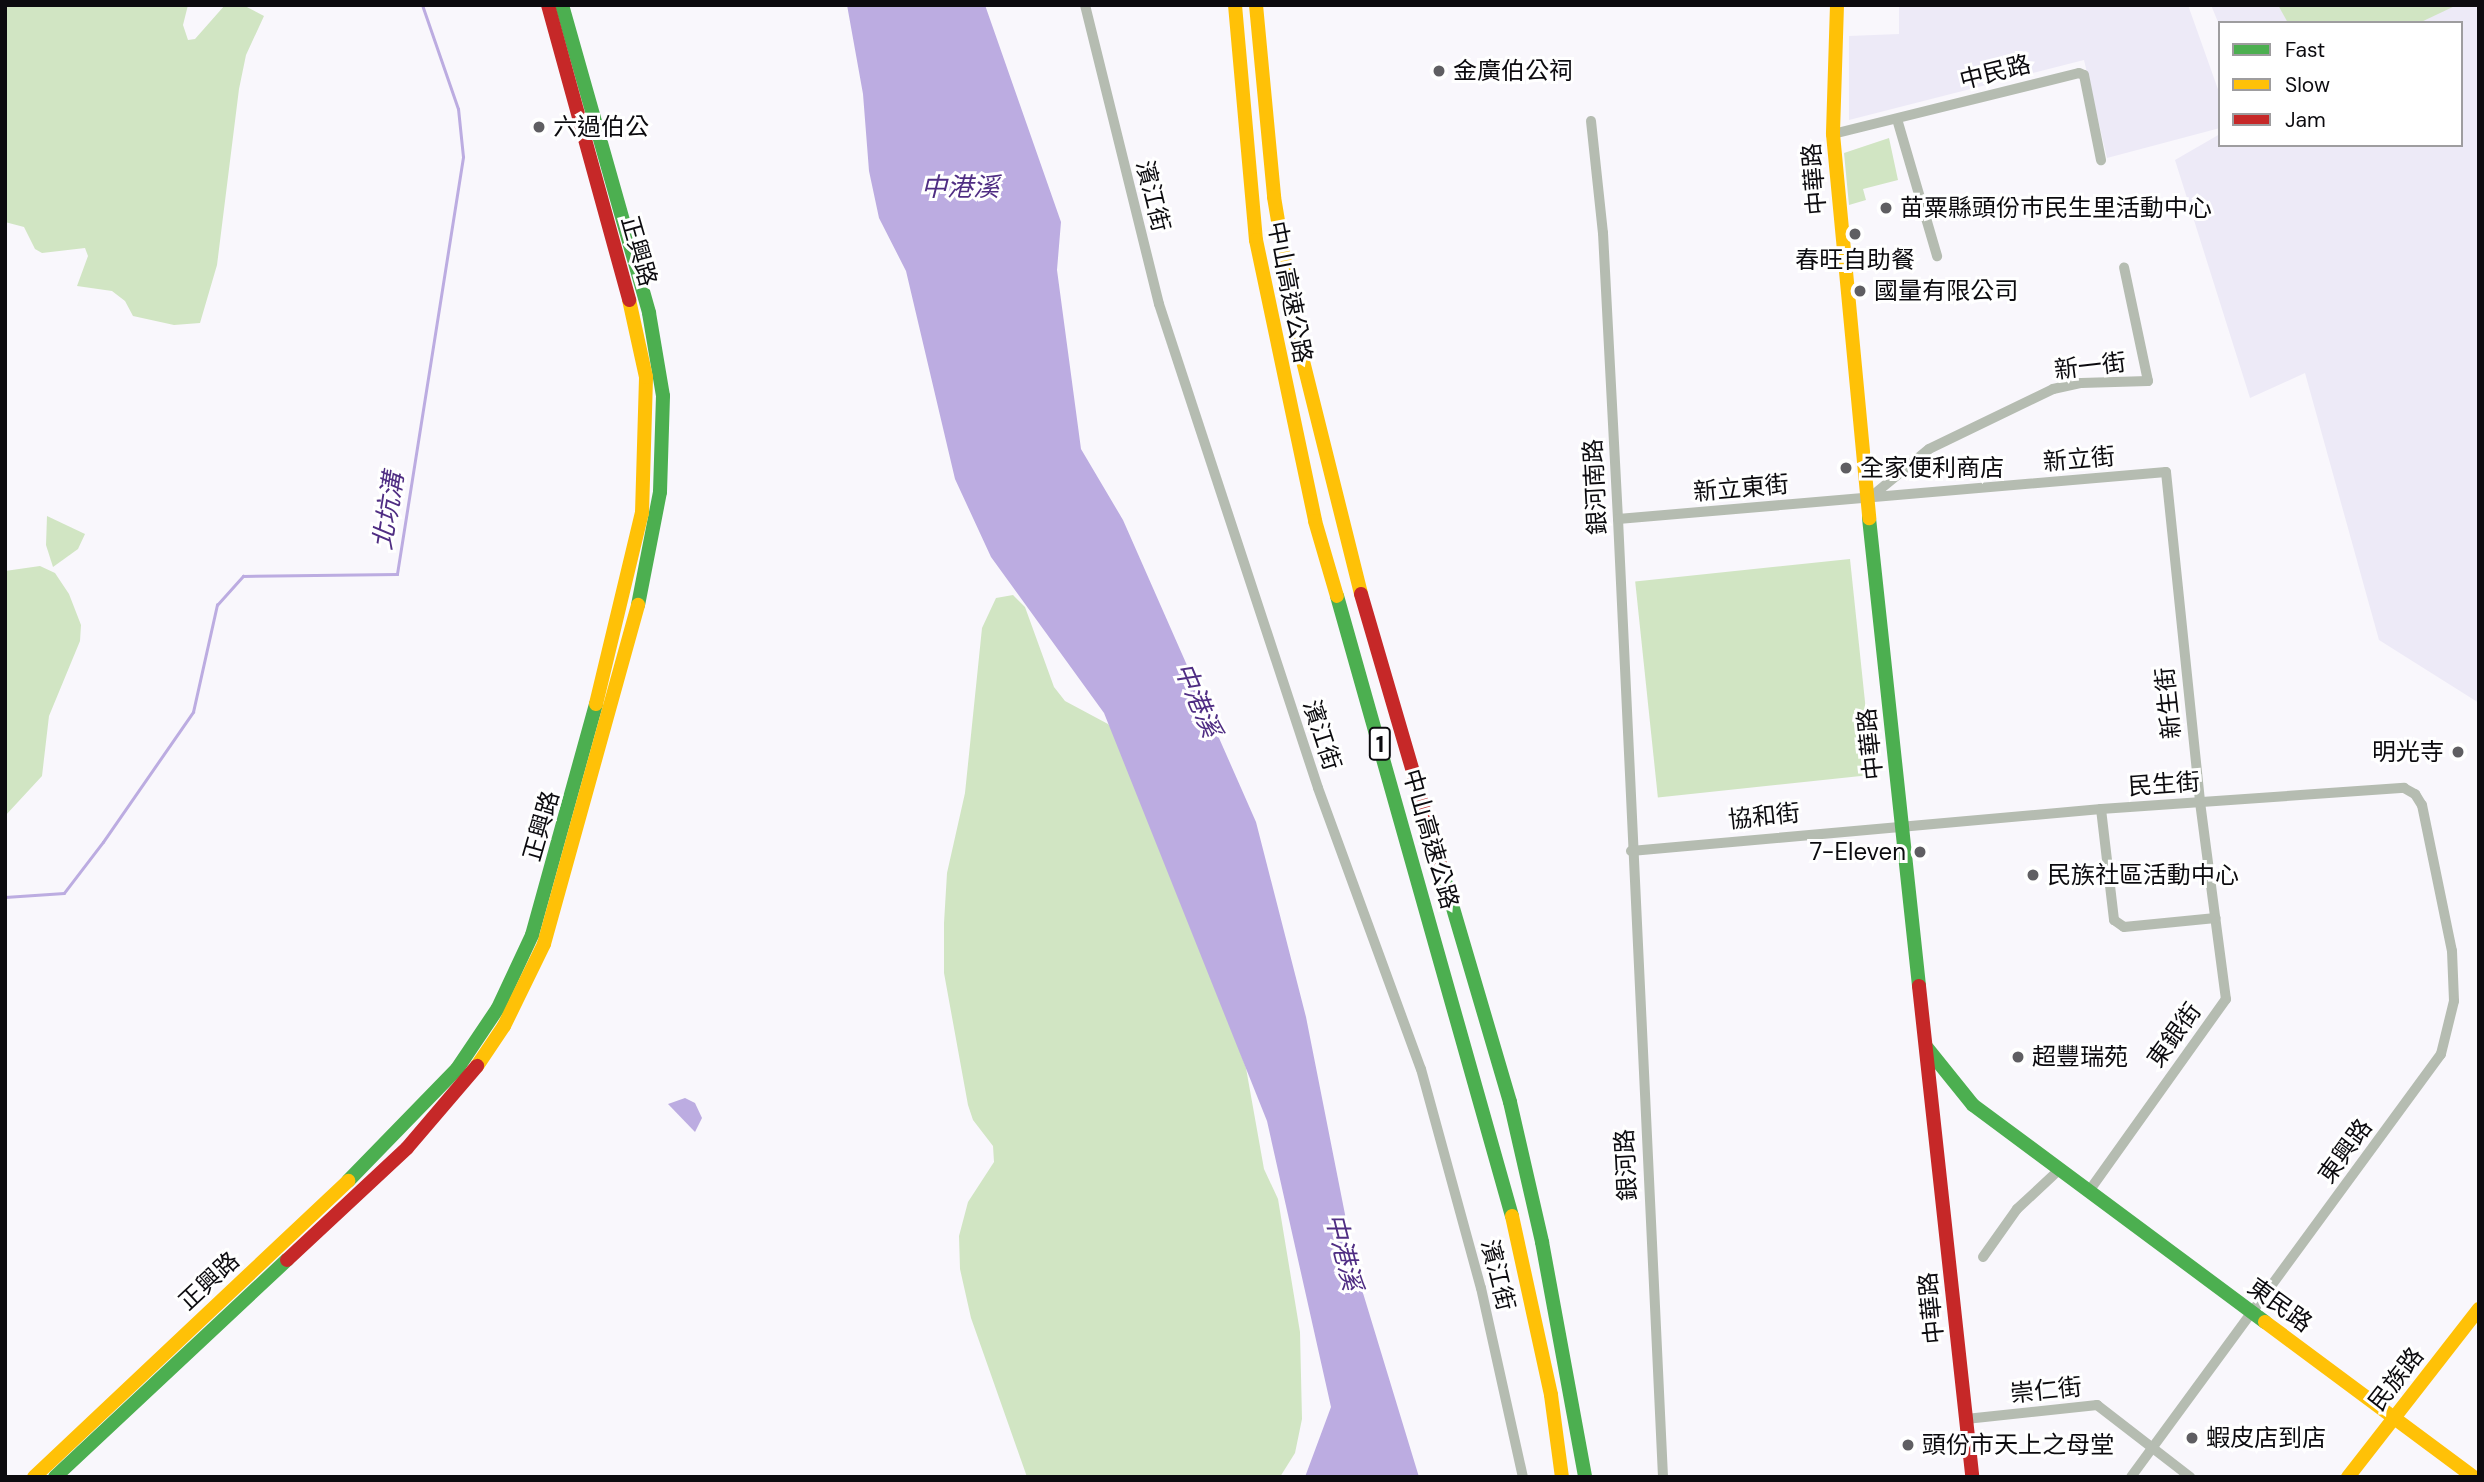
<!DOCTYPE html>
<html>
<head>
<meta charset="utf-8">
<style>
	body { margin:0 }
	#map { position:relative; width:2484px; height:1482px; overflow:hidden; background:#f9f7fc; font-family:"DM Sans","Noto Sans TC",sans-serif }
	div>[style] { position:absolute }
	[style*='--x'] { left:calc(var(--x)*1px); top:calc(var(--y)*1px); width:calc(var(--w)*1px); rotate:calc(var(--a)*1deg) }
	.built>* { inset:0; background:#edeaf7 }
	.green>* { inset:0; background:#d1e5c3; transform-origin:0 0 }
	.water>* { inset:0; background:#bcace1 }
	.stream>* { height:2.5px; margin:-1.25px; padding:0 1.25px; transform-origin:1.25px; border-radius:1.25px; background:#bcace1 }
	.street>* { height:10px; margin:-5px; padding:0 5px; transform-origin:5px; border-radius:5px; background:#b5bcb1 }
	.fast>* { height:14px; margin:-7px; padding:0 7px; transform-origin:7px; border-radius:7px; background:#4caf50 }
	.slow>* { height:14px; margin:-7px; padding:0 7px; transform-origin:7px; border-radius:7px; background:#ffc107 }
	.jam>* { height:14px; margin:-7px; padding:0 7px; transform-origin:7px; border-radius:7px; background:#c62828 }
	.dots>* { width:19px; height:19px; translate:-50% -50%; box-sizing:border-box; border:4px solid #fff; border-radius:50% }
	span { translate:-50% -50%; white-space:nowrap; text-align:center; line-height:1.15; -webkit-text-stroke:6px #fff; paint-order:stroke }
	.shield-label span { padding:2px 5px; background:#fff; border:2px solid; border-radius:5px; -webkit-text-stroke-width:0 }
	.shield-label { font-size:23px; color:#0c0b0f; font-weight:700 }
	.poi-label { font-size:24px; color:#0c0b0f }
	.left { translate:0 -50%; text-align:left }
	.right { translate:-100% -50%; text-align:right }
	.street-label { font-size:24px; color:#0c0b0f }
	.water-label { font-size:26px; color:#4f2d83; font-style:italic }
	.frame { position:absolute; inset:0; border:7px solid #0c0b0f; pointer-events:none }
	.legend { position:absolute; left:2218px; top:21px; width:245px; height:126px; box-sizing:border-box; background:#fff; border:2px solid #9e9d9f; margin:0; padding:9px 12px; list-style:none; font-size:21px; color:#0c0b0f }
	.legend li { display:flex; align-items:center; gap:14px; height:35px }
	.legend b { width:35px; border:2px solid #9e9d9f }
</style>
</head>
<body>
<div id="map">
	<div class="built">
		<div style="clip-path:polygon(1899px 5px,2188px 5px,2220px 95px,2220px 128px,2107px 158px,2084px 60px,1849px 120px,1849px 36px,1899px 34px)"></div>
		<div style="clip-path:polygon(2211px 5px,2479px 5px,2479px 703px,2379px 640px,2305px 373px,2250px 398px,2175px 160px,2220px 134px,2220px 145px,2461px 145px,2461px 23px,2220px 23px,2220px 27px)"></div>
	</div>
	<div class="green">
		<div style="clip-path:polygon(5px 5px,188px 5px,183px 25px,188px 40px,195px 39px,225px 5px,243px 5px,264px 16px,246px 55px,239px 89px,217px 265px,200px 323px,174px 325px,133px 316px,125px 301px,112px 291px,77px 286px,88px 256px,85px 248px,42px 253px,35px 249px,24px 227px,5px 222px)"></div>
		<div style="clip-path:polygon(2278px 5px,2457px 5px,2419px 23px,2288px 23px)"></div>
		<div style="clip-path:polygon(1889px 138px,1898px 180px,1863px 189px,1866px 200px,1849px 205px,1844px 153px)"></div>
		<div style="clip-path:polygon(47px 516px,85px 534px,78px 549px,53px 567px,46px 545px)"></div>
		<div style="left:1850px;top:559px;width:217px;height:216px;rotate:84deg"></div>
		<div style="clip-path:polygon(40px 566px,55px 573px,69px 594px,81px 625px,80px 641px,49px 716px,42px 776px,5px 816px,5px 571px)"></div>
		<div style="clip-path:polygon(1013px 595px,1025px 607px,1054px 687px,1065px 701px,1108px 724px,1129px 748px,1246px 1068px,1264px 1169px,1278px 1199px,1300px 1332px,1302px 1419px,1295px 1453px,1280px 1477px,1027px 1477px,971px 1318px,960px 1269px,959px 1236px,968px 1202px,994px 1162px,993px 1146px,973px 1120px,968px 1105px,944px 973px,944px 923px,947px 873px,965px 793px,982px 628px,996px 598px)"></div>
	</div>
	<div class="water">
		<div style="clip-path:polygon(847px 5px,985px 5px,1061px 222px,1057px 270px,1081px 449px,1123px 520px,1256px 822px,1306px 1017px,1356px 1270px,1419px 1477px,1305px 1477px,1331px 1407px,1267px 1121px,1104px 713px,991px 557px,955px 479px,906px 271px,879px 218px,869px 171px,863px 94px)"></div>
		<div style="clip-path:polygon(685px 1098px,695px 1103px,702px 1118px,695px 1132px,668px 1104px)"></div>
	</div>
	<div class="stream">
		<div style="--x:5;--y:897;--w:59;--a:-3.9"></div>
		<div style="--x:64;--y:893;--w:64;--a:-52.6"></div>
		<div style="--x:103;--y:842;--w:158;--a:-55.3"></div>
		<div style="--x:193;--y:712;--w:110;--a:-77.4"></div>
		<div style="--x:217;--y:605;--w:39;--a:-48"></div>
		<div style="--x:243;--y:576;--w:154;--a:-0.7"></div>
		<div style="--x:397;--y:574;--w:422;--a:-81"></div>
		<div style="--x:463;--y:157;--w:48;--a:-95.9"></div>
		<div style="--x:458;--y:109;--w:110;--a:-109.1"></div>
	</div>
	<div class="street">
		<div style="--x:1085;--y:5;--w:308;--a:76.1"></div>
		<div style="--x:1159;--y:304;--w:509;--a:71.81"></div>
		<div style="--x:1318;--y:788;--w:299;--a:69.9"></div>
		<div style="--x:1421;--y:1069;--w:227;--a:74.7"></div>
		<div style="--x:1481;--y:1288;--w:194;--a:77.5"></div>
		<div style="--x:1897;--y:119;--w:143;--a:73.7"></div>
		<div style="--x:1591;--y:121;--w:113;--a:83.9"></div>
		<div style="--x:1603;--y:233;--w:286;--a:87"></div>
		<div style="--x:1618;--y:519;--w:959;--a:87.31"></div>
		<div style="--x:1833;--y:134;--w:253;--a:-13.9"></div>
		<div style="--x:2079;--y:73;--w:5;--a:22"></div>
		<div style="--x:2084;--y:75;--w:87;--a:78.7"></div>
		<div style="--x:1867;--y:500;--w:80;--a:-39.4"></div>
		<div style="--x:1929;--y:449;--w:138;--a:-25.8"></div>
		<div style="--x:2053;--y:389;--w:29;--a:-12"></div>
		<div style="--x:2081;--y:383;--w:67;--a:-1.7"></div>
		<div style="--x:2148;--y:381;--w:116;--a:-101.9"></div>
		<div style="--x:1618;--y:519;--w:550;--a:-4.9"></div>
		<div style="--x:2166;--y:472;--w:332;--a:84.1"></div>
		<div style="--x:2200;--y:802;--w:199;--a:82.5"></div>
		<div style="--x:2226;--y:999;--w:234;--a:125.5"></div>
		<div style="--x:2101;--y:809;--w:112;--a:83.3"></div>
		<div style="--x:2114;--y:920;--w:12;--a:35"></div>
		<div style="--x:2124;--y:927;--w:92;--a:-5.6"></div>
		<div style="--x:1631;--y:851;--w:472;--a:-5.1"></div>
		<div style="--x:2101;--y:809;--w:304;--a:-4"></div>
		<div style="--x:2404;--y:788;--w:13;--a:29"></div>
		<div style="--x:2415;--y:794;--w:13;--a:58"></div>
		<div style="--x:2422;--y:805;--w:149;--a:78.4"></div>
		<div style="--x:2452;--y:951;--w:50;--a:87.7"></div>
		<div style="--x:2454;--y:1001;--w:55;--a:103.8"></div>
		<div style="--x:2441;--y:1054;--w:524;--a:126.24"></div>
		<div style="--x:1983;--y:1257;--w:59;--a:-54.7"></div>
		<div style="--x:2017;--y:1209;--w:57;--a:-42.9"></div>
		<div style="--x:1966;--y:1419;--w:132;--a:-6.1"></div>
		<div style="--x:2097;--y:1405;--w:118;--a:37.7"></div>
	</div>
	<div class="fast">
		<div style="--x:562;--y:5;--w:320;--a:74.2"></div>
		<div style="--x:649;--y:313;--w:84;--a:80.4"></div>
		<div style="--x:663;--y:396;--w:96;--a:91.8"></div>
		<div style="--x:660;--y:492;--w:115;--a:101"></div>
		<div style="--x:1869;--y:518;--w:471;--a:83.9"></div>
		<div style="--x:1337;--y:596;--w:644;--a:74.24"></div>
		<div style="--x:1440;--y:864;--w:248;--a:73.6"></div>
		<div style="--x:1510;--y:1102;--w:144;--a:77.1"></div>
		<div style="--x:1542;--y:1242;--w:239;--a:79.6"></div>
		<div style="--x:1927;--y:1048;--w:73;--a:51.1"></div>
		<div style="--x:1973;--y:1105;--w:364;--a:36.6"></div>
		<div style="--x:348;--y:1181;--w:156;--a:-45.8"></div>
		<div style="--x:457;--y:1069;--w:73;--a:-56.1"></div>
		<div style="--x:498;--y:1008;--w:81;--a:-65"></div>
		<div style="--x:532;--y:935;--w:240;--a:-74.5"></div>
		<div style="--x:55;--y:1477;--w:318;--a:-43.1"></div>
	</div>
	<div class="slow">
		<div style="--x:1235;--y:5;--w:236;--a:84.9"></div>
		<div style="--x:1256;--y:240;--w:287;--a:78.1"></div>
		<div style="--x:1315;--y:521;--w:78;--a:73.7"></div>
		<div style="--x:1256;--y:5;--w:193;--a:84.6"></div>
		<div style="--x:1274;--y:197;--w:146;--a:80.5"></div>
		<div style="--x:1298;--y:341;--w:261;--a:76"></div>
		<div style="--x:1837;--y:5;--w:129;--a:91.8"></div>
		<div style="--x:1833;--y:134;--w:386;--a:84.6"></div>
		<div style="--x:596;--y:704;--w:196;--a:-76.5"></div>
		<div style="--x:642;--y:513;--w:136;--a:-88.3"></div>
		<div style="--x:646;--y:377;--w:79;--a:-102.4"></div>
		<div style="--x:477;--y:1066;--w:48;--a:-56"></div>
		<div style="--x:504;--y:1026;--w:91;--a:-64"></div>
		<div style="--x:544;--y:944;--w:352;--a:-74.5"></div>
		<div style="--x:1512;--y:1216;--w:183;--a:77.7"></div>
		<div style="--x:1551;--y:1395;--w:83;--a:82.4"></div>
		<div style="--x:2265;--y:1322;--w:260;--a:36.6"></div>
		<div style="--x:34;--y:1477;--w:432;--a:-43.3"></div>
		<div style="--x:2348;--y:1477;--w:213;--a:-52.1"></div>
	</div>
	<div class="jam">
		<div style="--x:548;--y:5;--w:306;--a:74.6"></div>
		<div style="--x:1361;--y:594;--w:281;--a:73.7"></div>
		<div style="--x:1919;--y:986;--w:494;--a:83.8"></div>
		<div style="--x:287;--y:1260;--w:164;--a:-43"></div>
		<div style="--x:407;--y:1148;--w:108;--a:-49.5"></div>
	</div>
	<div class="dots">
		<div style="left:1439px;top:71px;background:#5f5e62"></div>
		<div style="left:539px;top:127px;background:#5f5e62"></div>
		<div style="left:1886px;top:208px;background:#5f5e62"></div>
		<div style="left:1855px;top:234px;background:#5f5e62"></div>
		<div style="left:1860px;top:291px;background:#5f5e62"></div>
		<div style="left:1846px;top:468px;background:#5f5e62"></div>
		<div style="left:2458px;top:752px;background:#5f5e62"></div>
		<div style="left:1920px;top:852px;background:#5f5e62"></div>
		<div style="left:2033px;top:875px;background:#5f5e62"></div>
		<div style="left:2018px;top:1057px;background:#5f5e62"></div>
		<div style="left:2192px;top:1438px;background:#5f5e62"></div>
		<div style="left:1908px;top:1445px;background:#5f5e62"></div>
	</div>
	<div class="shield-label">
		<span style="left:1380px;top:744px">1</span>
	</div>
	<div class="poi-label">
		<span class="left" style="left:1453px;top:71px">金廣伯公祠</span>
		<span class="left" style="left:553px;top:127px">六過伯公</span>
		<span class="left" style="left:1900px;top:208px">苗粟縣頭份巿民生里活動中心</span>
		<span style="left:1855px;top:260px">春旺自助餐</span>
		<span class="left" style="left:1874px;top:291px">國量有限公司</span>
		<span class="left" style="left:1860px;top:468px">全家便利商店</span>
		<span class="right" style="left:2444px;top:752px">明光寺</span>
		<span class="right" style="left:1906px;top:852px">7-Eleven</span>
		<span class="left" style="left:2047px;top:875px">民族社區活動中心</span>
		<span class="left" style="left:2032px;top:1057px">超豐瑞苑</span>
		<span class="left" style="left:2206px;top:1438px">蝦皮店到店</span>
		<span class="left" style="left:1922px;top:1445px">頭份市天上之母堂</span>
	</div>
	<div class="street-label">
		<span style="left:1995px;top:72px;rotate:-14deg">中民路</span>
		<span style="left:1814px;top:179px;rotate:-95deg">中華路</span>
		<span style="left:1153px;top:196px;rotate:76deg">濱江街</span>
		<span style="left:639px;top:251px;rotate:74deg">正興路</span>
		<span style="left:1290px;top:292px;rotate:79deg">中山高速公路</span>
		<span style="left:2090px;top:366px;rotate:-7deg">新一街</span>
		<span style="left:2079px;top:459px;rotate:-5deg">新立街</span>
		<span style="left:1595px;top:487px;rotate:-93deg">銀河南路</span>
		<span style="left:1741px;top:488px;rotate:-5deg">新立東街</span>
		<span style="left:2168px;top:703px;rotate:-96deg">新生街</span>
		<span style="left:1322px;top:735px;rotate:72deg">濱江街</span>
		<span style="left:1870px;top:744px;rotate:-96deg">中華路</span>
		<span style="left:2164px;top:784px;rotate:-4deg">民生街</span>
		<span style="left:1764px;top:816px;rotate:-6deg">協和街</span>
		<span style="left:541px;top:826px;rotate:-74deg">正興路</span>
		<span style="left:1431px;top:839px;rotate:74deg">中山高速公路</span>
		<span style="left:2174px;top:1035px;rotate:-54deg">東銀街</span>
		<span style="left:2345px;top:1151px;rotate:-54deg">東興路</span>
		<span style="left:1626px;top:1165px;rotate:-93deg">銀河路</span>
		<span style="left:1498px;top:1275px;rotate:76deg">濱江街</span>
		<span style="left:209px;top:1281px;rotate:-43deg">正興路</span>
		<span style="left:2280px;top:1305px;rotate:36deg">東民路</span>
		<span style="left:1931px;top:1308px;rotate:-96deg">中華路</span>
		<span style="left:2396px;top:1379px;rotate:-52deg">民族路</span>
		<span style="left:2046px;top:1390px;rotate:-6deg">崇仁街</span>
	</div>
	<div class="water-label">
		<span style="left:960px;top:188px">中港溪</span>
		<span style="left:389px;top:511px;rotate:-81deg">北坑溝</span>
		<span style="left:1197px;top:700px;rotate:67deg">中港溪</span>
		<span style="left:1343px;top:1252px;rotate:76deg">中港溪</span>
	</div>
	<div class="frame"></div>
	<ul class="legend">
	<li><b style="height:9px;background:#4caf50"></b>Fast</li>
	<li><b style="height:9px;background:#ffc107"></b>Slow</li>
	<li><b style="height:9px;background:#c62828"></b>Jam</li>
	</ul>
</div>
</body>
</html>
